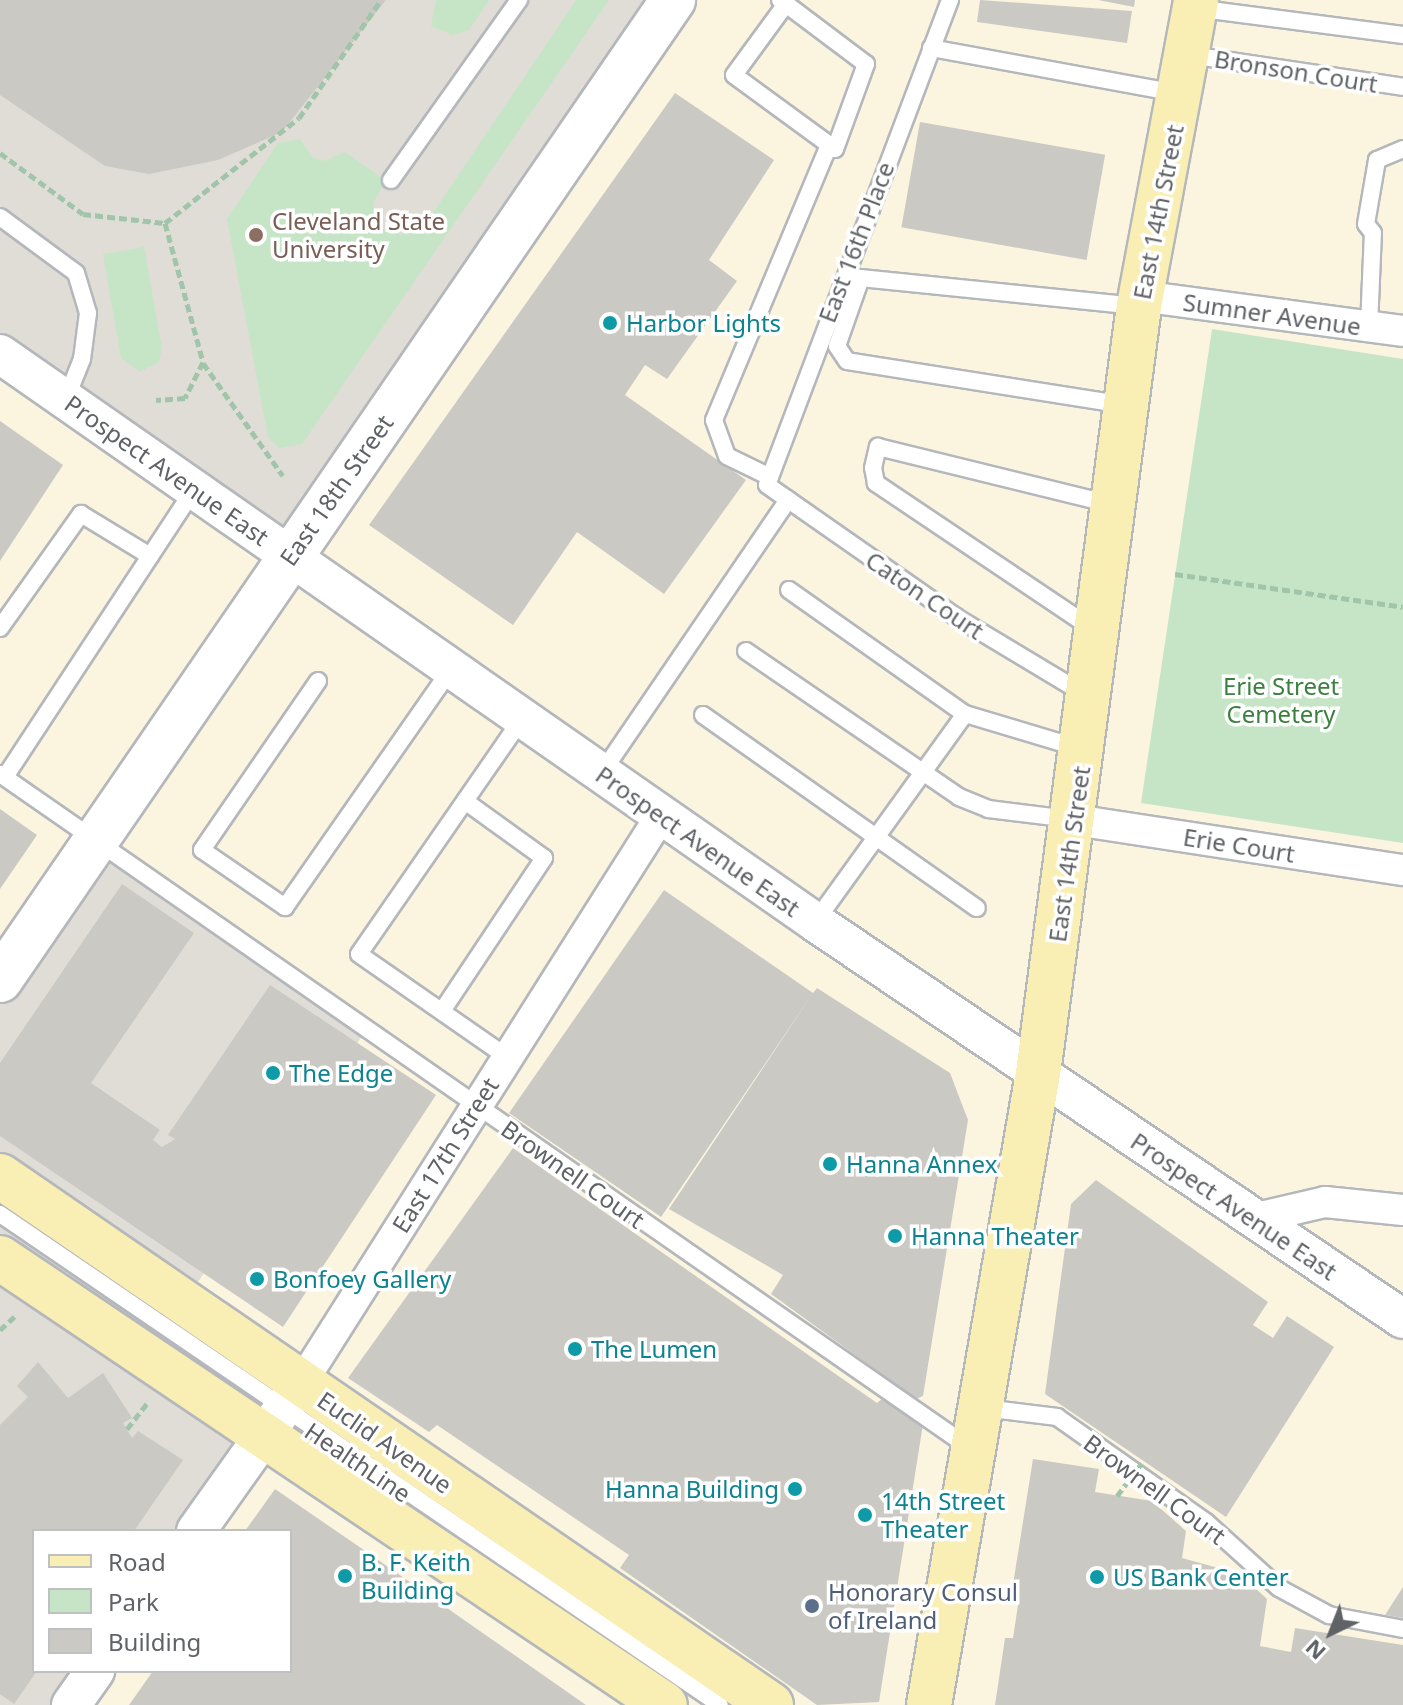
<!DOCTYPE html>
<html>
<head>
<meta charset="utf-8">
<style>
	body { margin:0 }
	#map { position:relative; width:1403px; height:1705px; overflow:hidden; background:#efeee7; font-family:"Noto Sans",sans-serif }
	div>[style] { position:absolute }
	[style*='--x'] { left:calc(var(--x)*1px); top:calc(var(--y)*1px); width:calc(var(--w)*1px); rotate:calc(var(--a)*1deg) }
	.commercial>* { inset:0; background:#fbf5e0 }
	.education>* { inset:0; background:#dfddd6 }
	.green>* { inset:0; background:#c6e5c6 }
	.building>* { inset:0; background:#cbc9c4; transform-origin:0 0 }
	.path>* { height:5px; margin-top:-2.5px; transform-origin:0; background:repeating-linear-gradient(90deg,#a0c5ab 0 8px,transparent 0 12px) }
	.roads { filter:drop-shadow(2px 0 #b4b7bb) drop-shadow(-2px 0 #b4b7bb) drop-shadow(0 2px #b4b7bb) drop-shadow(0 -2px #b4b7bb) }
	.service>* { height:16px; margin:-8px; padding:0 8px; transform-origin:8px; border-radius:8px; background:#fff }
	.minor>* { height:30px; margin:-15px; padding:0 15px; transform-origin:15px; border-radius:15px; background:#fff }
	.tertiary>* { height:38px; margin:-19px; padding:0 19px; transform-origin:19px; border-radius:19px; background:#fff }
	.secondary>* { height:44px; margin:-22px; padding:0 22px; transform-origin:22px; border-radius:22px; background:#fff }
	.primary>* { height:44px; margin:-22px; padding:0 22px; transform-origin:22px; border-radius:22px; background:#f9eeb3 }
	.path-bridge>* { height:5px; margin-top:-2.5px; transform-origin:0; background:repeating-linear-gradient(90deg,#a0c5ab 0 8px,transparent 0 12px) }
	.dots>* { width:22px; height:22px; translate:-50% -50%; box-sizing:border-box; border:4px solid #fff; border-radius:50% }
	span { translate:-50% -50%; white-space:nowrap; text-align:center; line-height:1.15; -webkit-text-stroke:7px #fff; paint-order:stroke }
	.street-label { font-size:24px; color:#5f6266 }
	.education-label { font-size:24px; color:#785e54 }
	.left { translate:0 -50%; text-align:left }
	.culture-label { font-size:24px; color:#0d838f }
	.right { translate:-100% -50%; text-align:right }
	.park-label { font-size:24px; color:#3c8040 }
	.service-label { font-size:24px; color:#4e5e75 }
	.legend { position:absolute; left:32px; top:1529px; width:260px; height:144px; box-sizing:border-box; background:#fff; border:2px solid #bfc0c2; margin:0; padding:10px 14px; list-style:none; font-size:24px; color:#5f6266 }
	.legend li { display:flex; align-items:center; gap:16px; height:40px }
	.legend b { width:40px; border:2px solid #bfc0c2 }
	.north { position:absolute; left:1291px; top:1593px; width:80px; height:80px; -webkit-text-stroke:6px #fff; paint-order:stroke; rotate:223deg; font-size:22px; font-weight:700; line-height:32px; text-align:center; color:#5f6266 }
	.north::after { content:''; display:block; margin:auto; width:28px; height:36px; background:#5f6266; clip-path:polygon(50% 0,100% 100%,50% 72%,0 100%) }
</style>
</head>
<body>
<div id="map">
	<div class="commercial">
		<div style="clip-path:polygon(673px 0,1403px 0,1403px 1705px,71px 1705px,95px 1671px,290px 1671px,290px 1531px,196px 1531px,0 1258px,0 354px)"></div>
	</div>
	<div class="education">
		<div style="clip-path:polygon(0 0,673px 0,290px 557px,0 354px)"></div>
		<div style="clip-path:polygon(98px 842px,366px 1030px,148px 1357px,265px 1435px,196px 1531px,34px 1531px,34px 1671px,96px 1671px,71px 1705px,0 1705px,0 980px)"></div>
	</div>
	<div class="green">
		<div style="clip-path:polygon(436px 0,489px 0,469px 30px,452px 35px,431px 26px)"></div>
		<div style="clip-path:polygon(576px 0,609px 0,302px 444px,279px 448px,268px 437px,227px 219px,278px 143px,300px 139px,312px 157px,324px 161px,345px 152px,386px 181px,373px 203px,376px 225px,400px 235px,423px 228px)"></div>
		<div style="clip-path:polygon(144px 247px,162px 348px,159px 362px,140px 372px,121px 358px,103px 254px)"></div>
		<div style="clip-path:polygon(1212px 329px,1403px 359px,1403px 843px,1141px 803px)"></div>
	</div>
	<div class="building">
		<div style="clip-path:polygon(0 0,386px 0,282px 132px,218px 160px,149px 174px,105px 166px,0 95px)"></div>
		<div style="clip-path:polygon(980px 0,1132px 11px,1127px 43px,977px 22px)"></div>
		<div style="clip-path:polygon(1098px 0,1135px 0,1134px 7px)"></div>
		<div style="clip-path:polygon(675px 93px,774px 160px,709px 260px,737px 281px,667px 379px,645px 365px,625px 395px,746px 480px,664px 594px,577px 532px,513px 625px,369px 525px)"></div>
		<div style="left:920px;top:122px;width:188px;height:107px;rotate:10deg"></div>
		<div style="clip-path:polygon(0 421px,63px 465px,0 561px)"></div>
		<div style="clip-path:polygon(0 809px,37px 835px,0 889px)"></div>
		<div style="clip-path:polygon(122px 884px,194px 933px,91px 1083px,160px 1130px,153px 1140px,162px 1147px,175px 1139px,168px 1135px,270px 985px,436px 1095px,283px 1327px,0 1136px,0 1063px)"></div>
		<div style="clip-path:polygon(664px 890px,813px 993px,817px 988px,950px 1073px,968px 1120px,923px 1396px,916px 1399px,771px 1294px,783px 1275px,669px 1209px,813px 993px,661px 1217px,509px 1113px)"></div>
		<div style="clip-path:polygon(513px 1148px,877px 1403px,883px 1398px,923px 1424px,879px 1702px,817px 1705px,620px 1568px,629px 1555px,437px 1425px,429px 1432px,348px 1378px)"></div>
		<div style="clip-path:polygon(1096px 1180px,1268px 1302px,1253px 1325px,1273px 1338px,1287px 1316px,1334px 1347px,1226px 1517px,1045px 1394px,1071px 1204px)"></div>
		<div style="clip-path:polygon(38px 1362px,68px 1398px,103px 1373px,132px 1418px,123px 1423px,132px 1438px,138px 1431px,183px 1460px,134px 1531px,34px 1531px,37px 1671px,14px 1704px,0 1694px,0 1425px,28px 1397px,17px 1386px)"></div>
		<div style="clip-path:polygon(1033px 1459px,1099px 1469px,1095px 1492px,1152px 1501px,1186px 1531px,1182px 1558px,1240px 1574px,1267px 1599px,1260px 1646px,1291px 1652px,1295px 1628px,1403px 1645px,1403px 1705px,995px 1705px,1005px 1638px,1013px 1638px,1019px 1598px,1011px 1597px)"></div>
		<div style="clip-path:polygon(275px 1489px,361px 1548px,586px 1705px,129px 1705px,153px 1671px,290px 1671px,290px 1531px,245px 1531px)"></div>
		<div style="clip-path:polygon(1403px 1587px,1403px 1618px,1385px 1615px)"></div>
	</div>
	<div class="path">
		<div style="--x:0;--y:153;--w:103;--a:36.3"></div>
		<div style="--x:83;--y:214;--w:82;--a:6.3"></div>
		<div style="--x:165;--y:223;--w:144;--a:74.7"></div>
		<div style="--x:203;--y:362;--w:40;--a:116.6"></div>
		<div style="--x:185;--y:398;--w:29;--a:176"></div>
		<div style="--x:165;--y:223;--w:170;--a:-38.1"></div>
		<div style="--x:299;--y:118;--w:144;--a:-55.2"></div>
		<div style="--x:203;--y:363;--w:138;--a:54.7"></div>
		<div style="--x:1175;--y:574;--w:230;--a:8.2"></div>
		<div style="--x:0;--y:1330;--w:23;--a:-43"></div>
		<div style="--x:127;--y:1429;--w:34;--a:-52"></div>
	</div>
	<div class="roads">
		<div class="service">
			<div style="--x:780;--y:0;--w:7;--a:34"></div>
			<div style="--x:786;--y:4;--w:100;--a:36.9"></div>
			<div style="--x:866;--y:64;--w:90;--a:110"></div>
			<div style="--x:835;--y:149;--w:125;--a:-143.8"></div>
			<div style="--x:734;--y:75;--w:88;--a:-53.8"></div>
			<div style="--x:950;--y:0;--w:518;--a:110.67"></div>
			<div style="--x:767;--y:485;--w:231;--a:34.9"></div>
			<div style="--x:956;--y:617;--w:149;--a:31"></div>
			<div style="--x:1195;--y:8;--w:210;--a:7.4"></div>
			<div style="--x:931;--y:48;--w:249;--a:10.4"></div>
			<div style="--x:1190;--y:55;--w:215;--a:8.5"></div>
			<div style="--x:391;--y:180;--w:221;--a:-54.6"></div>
			<div style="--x:0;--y:217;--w:94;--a:36.4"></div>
			<div style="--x:76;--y:273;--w:42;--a:73.3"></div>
			<div style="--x:88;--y:313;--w:46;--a:97.4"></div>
			<div style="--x:82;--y:359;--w:43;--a:111.8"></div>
			<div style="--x:1369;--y:327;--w:94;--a:-87.6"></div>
			<div style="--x:1373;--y:233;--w:11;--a:-128"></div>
			<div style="--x:1366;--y:224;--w:65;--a:-80.2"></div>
			<div style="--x:1377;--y:160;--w:28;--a:-23"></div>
			<div style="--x:1125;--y:405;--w:281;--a:-171"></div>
			<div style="--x:847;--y:361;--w:18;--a:-124"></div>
			<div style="--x:837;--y:346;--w:72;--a:-70.6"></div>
			<div style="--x:861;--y:278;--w:279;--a:5.8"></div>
			<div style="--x:770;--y:477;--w:48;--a:-154"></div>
			<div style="--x:727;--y:456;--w:38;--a:-110"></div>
			<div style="--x:714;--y:420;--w:298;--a:-67.3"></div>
			<div style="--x:789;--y:590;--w:215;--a:35.2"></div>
			<div style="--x:0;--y:628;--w:140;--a:-54.6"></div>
			<div style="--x:81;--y:514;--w:81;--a:31.3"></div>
			<div style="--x:1093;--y:629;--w:262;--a:-146.1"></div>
			<div style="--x:876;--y:483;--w:15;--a:-101"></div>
			<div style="--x:873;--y:468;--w:22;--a:-77"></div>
			<div style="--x:878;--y:447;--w:239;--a:13.8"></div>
			<div style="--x:746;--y:651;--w:258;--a:34.4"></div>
			<div style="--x:959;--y:797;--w:31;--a:22"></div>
			<div style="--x:988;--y:809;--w:83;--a:7"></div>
			<div style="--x:318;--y:681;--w:205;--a:124.5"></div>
			<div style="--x:202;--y:850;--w:101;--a:34.5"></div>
			<div style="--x:285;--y:907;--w:290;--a:-55.1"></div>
			<div style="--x:703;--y:715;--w:335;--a:35.2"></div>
			<div style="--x:0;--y:774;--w:1181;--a:34.79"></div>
			<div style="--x:601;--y:774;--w:332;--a:-55.7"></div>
			<div style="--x:5;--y:777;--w:344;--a:-56.7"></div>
			<div style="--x:815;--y:922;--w:256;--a:-54.2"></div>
			<div style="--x:965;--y:714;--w:118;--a:16.7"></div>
			<div style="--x:442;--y:1011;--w:184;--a:-56.3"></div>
			<div style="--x:544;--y:858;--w:97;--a:-144.2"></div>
			<div style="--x:507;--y:1057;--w:180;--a:-145.2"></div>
			<div style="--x:359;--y:954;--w:286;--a:-55.3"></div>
			<div style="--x:0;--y:1214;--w:871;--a:34.29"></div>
			<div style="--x:984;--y:1408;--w:74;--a:7"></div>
			<div style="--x:1057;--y:1417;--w:182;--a:35.2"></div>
			<div style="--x:1206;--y:1522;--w:98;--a:42.1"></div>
			<div style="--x:1279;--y:1588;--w:57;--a:28.4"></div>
			<div style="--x:1329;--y:1615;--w:75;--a:10.7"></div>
		</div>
		<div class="minor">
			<div style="--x:1141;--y:296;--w:264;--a:7.6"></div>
			<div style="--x:1075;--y:820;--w:332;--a:8.7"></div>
			<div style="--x:1252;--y:1219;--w:75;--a:-13.1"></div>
			<div style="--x:1325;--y:1202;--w:78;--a:5.9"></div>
			<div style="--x:302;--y:1382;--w:672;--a:-57.63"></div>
		</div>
		<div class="tertiary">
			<div style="--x:0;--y:354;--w:993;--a:34.87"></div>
			<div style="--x:815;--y:922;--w:709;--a:34.03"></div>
			<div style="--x:196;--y:1531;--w:183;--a:-54.6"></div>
			<div style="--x:71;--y:1705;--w:42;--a:-54.8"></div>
		</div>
		<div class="secondary">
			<div style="--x:0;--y:980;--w:1189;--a:-55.52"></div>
		</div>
		<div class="primary">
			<div style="--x:0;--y:1176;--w:935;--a:34.45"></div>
			<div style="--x:0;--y:1258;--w:801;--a:33.91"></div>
			<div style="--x:929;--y:1705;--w:641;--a:-80.21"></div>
			<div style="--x:1038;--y:1073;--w:774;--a:-82.5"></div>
			<div style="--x:1139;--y:306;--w:311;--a:-79.4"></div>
		</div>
	</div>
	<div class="path-bridge">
		<div style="--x:1117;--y:1496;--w:41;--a:-52.9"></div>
	</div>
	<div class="dots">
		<div style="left:256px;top:235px;background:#8d6e63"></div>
		<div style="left:610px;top:323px;background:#0f9aa8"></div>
		<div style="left:273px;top:1073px;background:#0f9aa8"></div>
		<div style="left:830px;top:1164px;background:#0f9aa8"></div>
		<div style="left:895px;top:1236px;background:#0f9aa8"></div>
		<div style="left:257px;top:1279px;background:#0f9aa8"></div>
		<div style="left:575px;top:1349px;background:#0f9aa8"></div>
		<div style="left:795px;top:1489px;background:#0f9aa8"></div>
		<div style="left:865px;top:1515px;background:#0f9aa8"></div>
		<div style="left:345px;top:1576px;background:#0f9aa8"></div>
		<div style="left:1097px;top:1577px;background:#0f9aa8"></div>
		<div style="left:812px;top:1606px;background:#5c6f8a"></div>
	</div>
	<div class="street-label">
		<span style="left:1296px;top:71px;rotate:9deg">Bronson Court</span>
		<span style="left:1158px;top:212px;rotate:-79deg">East 14th Street</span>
		<span style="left:856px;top:242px;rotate:-69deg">East 16th Place</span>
		<span style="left:1272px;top:314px;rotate:8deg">Sumner Avenue</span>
		<span style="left:167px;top:470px;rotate:35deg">Prospect Avenue East</span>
		<span style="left:336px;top:490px;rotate:-55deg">East 18th Street</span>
		<span style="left:925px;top:595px;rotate:34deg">Caton Court</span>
		<span style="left:698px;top:841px;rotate:35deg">Prospect Avenue East</span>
		<span style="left:1239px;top:845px;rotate:9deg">Erie Court</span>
		<span style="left:1069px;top:854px;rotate:-82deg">East 14th Street</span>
		<span style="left:445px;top:1155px;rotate:-58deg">East 17th Street</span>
		<span style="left:573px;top:1174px;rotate:35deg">Brownell Court</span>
		<span style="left:1234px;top:1206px;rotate:34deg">Prospect Avenue East</span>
		<span style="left:385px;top:1442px;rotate:35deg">Euclid Avenue</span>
		<span style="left:358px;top:1462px;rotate:34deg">HealthLine</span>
		<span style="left:1155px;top:1489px;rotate:36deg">Brownell Court</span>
	</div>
	<div class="education-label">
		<span class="left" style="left:272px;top:235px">Cleveland State<br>University</span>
	</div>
	<div class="culture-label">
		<span class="left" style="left:626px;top:323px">Harbor Lights</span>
		<span class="left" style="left:289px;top:1073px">The Edge</span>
		<span class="left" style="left:846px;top:1164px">Hanna Annex</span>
		<span class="left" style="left:911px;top:1236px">Hanna Theater</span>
		<span class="left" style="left:273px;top:1279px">Bonfoey Gallery</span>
		<span class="left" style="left:591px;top:1349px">The Lumen</span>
		<span class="right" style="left:779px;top:1489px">Hanna Building</span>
		<span class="left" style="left:881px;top:1515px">14th Street<br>Theater</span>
		<span class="left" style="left:361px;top:1576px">B. F. Keith<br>Building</span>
		<span class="left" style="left:1113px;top:1577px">US Bank Center</span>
	</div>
	<div class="park-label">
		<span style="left:1281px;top:700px">Erie Street<br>Cemetery</span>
	</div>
	<div class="service-label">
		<span class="left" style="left:828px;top:1606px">Honorary Consul<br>of Ireland</span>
	</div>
	<ul class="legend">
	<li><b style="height:10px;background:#f9eeb3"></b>Road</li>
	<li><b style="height:22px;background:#c6e5c6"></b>Park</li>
	<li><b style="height:22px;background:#cbc9c4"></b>Building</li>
	</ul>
	<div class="north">N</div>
</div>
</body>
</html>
